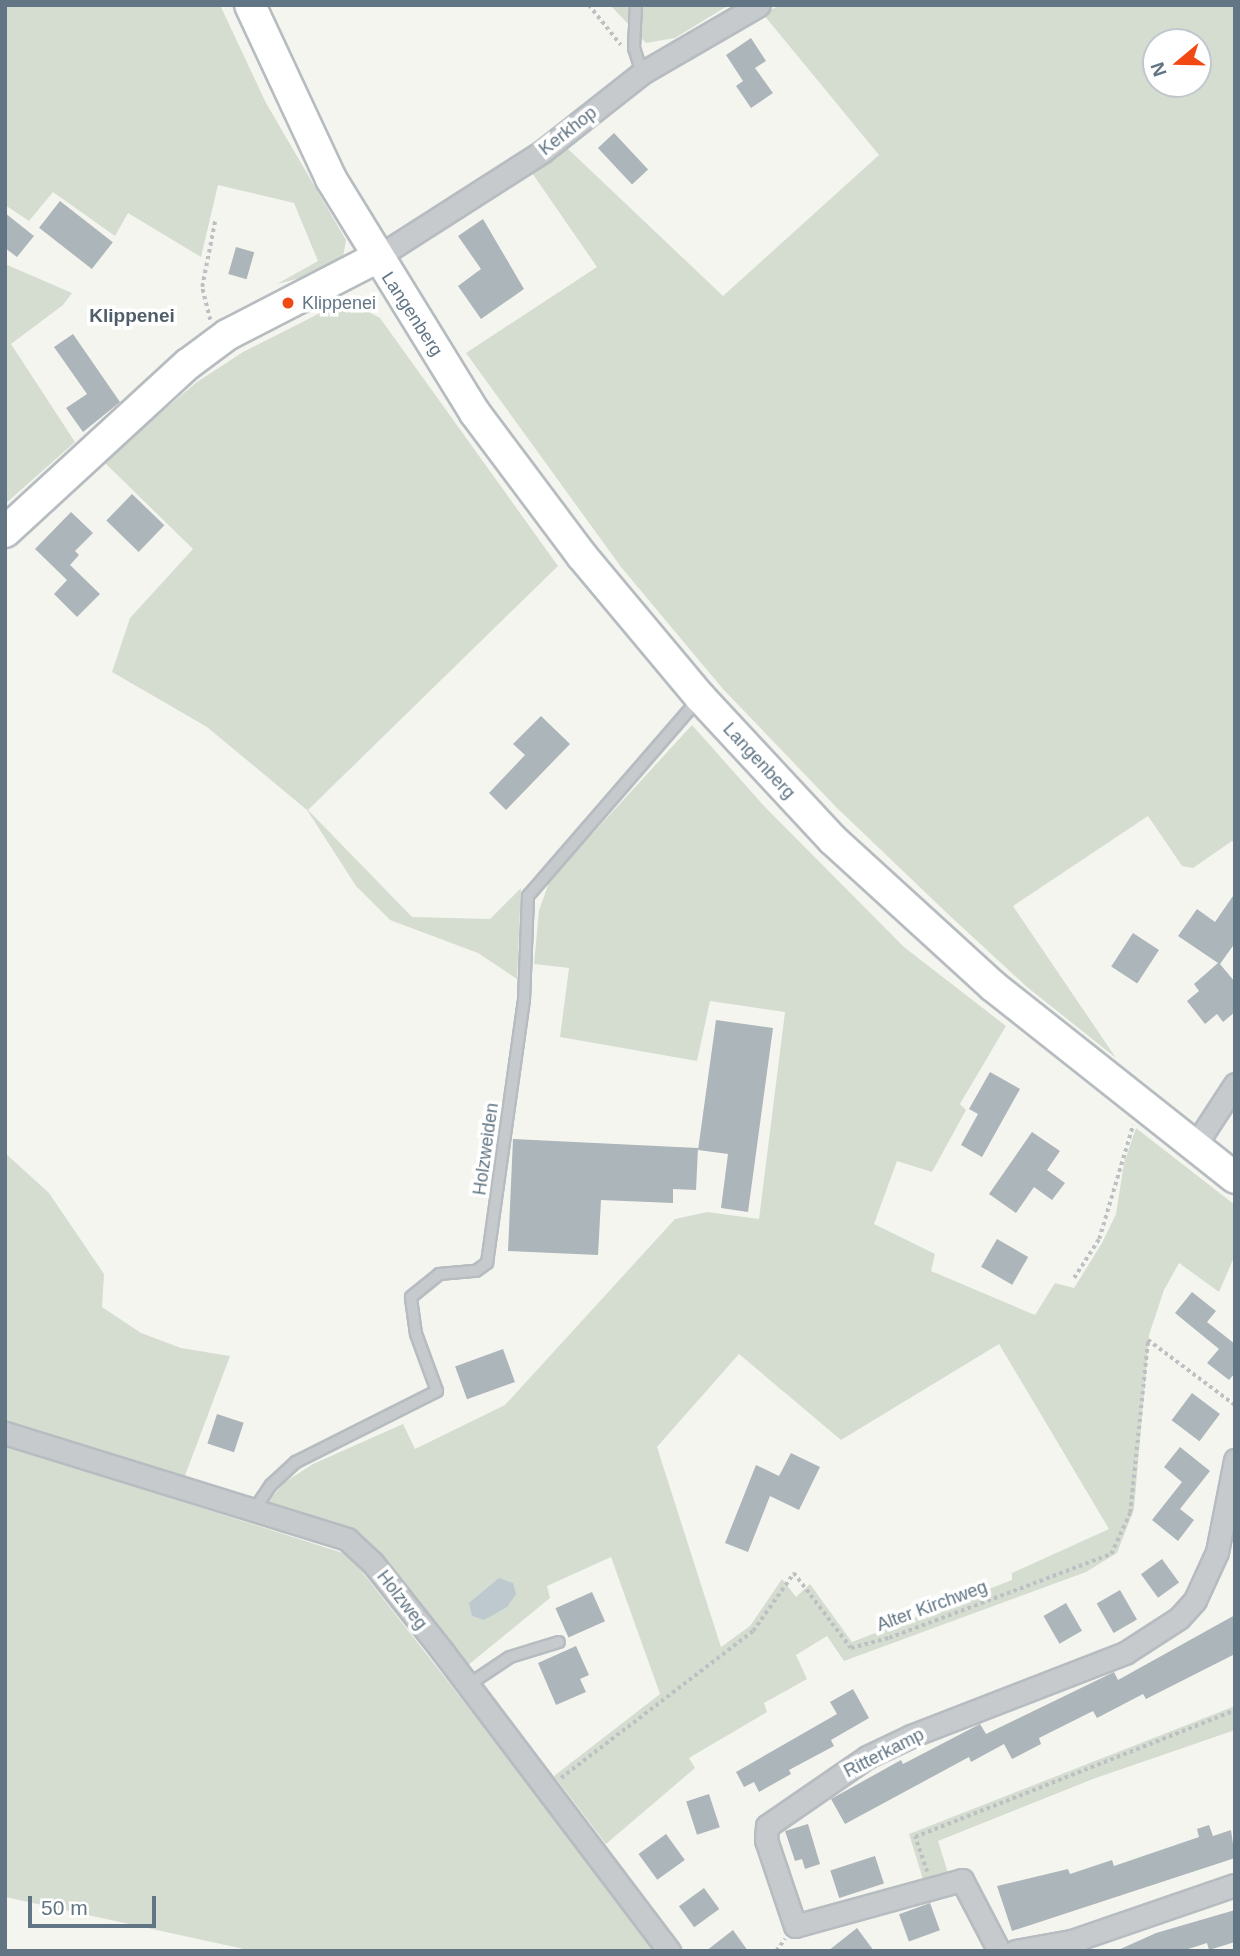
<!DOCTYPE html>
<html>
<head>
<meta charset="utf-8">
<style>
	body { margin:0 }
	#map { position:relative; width:1240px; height:1956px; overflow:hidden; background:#f5f5f0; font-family:Arial,sans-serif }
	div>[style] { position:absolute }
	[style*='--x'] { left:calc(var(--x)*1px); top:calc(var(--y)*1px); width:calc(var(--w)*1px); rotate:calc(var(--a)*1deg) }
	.green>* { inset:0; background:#d5ddd1 }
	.water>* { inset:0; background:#bdc9ce }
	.building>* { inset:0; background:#acb5b9; transform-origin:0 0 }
	.path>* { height:3.5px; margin-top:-1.75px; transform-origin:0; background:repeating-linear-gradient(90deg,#bdc0c2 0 3.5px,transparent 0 7px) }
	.roads { filter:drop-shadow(2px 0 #b6bcc0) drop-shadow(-2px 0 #b6bcc0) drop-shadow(0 2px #b6bcc0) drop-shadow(0 -2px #b6bcc0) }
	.lane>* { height:10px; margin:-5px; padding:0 5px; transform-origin:5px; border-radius:5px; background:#c7cacd }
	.street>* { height:21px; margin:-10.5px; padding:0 10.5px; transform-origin:10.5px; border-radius:10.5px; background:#c7cacd }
	.secondary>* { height:30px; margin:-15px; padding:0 15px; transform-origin:15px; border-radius:15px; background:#fff }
	.dots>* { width:19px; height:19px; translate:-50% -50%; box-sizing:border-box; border:4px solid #fff; border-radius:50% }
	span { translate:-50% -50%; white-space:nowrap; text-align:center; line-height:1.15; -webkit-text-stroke:7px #fff; paint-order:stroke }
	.street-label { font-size:18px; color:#617584 }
	.poi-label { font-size:18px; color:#617584 }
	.left { translate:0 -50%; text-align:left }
	.neighbourhood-label { font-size:19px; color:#505e69; font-weight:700 }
	.frame { position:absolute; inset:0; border:7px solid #617584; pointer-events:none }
	.north { position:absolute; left:1142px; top:28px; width:70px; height:70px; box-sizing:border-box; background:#fff; border:2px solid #c0c8ce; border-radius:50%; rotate:251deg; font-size:19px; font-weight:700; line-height:28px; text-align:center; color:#617584 }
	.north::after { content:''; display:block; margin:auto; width:24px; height:32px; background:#f24814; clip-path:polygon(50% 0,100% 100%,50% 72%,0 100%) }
	.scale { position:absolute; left:28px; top:1896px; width:128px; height:32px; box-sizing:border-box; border:4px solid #617584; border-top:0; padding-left:9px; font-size:21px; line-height:24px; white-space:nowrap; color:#617584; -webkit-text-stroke:5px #fff; paint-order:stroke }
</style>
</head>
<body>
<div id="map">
	<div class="green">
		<div style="clip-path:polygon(5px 5px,220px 5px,266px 103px,346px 240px,343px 257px,324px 272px,277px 284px,318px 261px,294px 203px,218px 185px,201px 257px,128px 213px,115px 236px,53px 192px,29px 221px,5px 205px)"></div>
		<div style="clip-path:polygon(610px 5px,729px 5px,675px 38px,646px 43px)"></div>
		<div style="clip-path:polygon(evenodd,780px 5px,1235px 5px,1235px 844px,1232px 841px,1193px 868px,1182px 866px,1148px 816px,1013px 906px,1116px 1058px,1027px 987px,949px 915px,836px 807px,723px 689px,621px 567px,466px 353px,597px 267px,532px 173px,566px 147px,723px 296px,879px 155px,763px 14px,780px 5px,1156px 42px,1198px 42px,1198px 84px,1156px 84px,1156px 42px)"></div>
		<div style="clip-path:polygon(5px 264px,72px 293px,63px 305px,11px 344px,75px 442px,5px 504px)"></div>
		<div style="clip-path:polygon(360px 307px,380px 318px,558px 566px,308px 810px,412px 917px,490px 919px,521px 888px,517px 979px,478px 953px,390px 920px,356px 886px,307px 810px,207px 727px,112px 672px,130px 618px,193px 549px,103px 461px,197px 382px,243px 352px,330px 308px)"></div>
		<div style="clip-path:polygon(evenodd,692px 725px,765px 807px,904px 947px,1006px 1026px,960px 1104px,966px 1110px,932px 1172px,897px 1161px,874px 1224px,935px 1254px,931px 1271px,1035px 1315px,1055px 1283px,1074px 1288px,1102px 1243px,1116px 1214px,1124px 1163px,1136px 1128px,1235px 1205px,1235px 1255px,1219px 1292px,1179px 1263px,1164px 1290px,1149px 1335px,1134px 1509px,1117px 1553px,1086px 1572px,844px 1661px,827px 1636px,796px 1655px,807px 1679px,764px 1703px,767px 1712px,689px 1758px,695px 1768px,606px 1844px,554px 1776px,660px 1694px,611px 1557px,547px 1586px,550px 1598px,467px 1666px,369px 1543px,347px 1529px,265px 1505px,285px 1482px,313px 1464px,403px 1424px,415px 1449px,505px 1405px,675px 1219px,707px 1212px,759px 1219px,785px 1012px,710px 1001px,697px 1061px,560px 1037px,569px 968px,534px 964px,539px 910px,550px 880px,692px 725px,999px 1344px,1109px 1529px,1012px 1573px,1012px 1580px,852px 1642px,810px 1584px,796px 1597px,782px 1579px,750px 1626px,721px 1647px,657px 1447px,739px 1354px,841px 1440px,999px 1344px)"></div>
		<div style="clip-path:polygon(5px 1153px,49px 1193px,104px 1274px,102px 1307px,141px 1333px,181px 1348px,230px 1356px,183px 1481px,5px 1424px)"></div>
		<div style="clip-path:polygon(5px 1445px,349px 1555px,659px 1951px,253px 1951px,5px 1897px)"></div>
		<div style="clip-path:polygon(1235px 1706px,1235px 1730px,1093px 1779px,938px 1841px,949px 1876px,924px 1883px,909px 1834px)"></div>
	</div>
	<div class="water">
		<div style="clip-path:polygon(499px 1578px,513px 1583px,516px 1594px,507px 1607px,484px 1620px,472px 1616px,469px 1603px)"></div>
	</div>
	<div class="building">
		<div style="clip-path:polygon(751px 38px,766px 61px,755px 68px,773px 93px,751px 108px,736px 86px,743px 81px,726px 55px)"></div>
		<div style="left:614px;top:133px;width:50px;height:22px;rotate:47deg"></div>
		<div style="left:60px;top:201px;width:67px;height:34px;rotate:38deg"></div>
		<div style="clip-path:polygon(5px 213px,34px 236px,17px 257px,5px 248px)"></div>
		<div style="clip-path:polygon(483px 219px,524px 289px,481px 319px,458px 286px,481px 269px,458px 236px)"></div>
		<div style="left:236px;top:247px;width:19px;height:28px;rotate:16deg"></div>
		<div style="clip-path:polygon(73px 334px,120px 402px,83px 432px,66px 408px,87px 394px,54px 347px)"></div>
		<div style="left:132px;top:494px;width:45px;height:37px;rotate:44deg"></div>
		<div style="clip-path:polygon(71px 512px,93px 533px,75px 551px,79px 555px,70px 565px,100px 594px,77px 617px,54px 594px,67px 580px,35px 549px)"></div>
		<div style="clip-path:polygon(541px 716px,570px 744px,506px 810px,489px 793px,525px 755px,513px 744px)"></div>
		<div style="clip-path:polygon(1235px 893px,1235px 943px,1220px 964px,1235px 982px,1235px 1012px,1223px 1022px,1217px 1014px,1205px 1024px,1187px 1001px,1199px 991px,1194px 984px,1218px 963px,1178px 936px,1197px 909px,1215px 922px)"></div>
		<div style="left:1133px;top:933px;width:31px;height:40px;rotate:33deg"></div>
		<div style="clip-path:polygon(716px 1020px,773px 1028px,748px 1212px,721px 1208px,728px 1154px,698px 1150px)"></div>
		<div style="clip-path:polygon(990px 1072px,1020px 1089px,982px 1157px,961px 1145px,978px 1114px,969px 1109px)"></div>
		<div style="clip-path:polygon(1032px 1132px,1060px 1151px,1047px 1170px,1065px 1183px,1052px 1200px,1034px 1187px,1016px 1213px,989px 1194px)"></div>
		<div style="clip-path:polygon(513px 1139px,698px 1148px,696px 1190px,673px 1189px,673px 1203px,601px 1200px,598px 1255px,508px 1251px)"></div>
		<div style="left:997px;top:1239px;width:36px;height:32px;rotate:30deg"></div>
		<div style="clip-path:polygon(1192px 1292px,1216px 1311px,1207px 1322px,1235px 1344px,1235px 1373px,1229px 1380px,1207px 1363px,1219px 1349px,1175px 1313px)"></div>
		<div style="left:503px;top:1349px;width:35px;height:51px;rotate:70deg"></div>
		<div style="left:1192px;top:1393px;width:35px;height:34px;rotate:37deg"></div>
		<div style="left:217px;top:1414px;width:28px;height:31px;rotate:18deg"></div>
		<div style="clip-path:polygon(1180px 1447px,1210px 1471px,1180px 1509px,1194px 1520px,1178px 1541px,1152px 1520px,1182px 1482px,1164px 1467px)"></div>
		<div style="clip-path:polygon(791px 1453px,820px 1467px,799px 1510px,770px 1496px,748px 1552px,725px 1543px,756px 1465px,779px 1476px)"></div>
		<div style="left:1162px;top:1559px;width:29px;height:26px;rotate:54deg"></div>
		<div style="left:1120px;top:1590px;width:34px;height:27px;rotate:60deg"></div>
		<div style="left:592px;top:1592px;width:32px;height:40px;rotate:66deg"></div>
		<div style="left:1066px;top:1603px;width:32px;height:26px;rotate:60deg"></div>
		<div style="clip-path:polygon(1235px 1615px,1235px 1654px,1146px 1699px,1143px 1694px,1097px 1718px,1093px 1711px,1039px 1738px,1041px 1744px,1012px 1759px,1004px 1744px,971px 1762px,969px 1757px,845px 1824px,831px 1799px,901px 1760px,903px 1764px,980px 1724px,986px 1734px,1114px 1672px,1118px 1680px)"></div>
		<div style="clip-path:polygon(576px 1646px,589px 1675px,580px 1679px,586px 1692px,556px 1705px,538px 1663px)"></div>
		<div style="clip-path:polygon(853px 1689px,869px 1718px,831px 1740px,834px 1746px,789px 1770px,791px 1774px,759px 1792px,754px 1782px,744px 1787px,736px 1772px,837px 1714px,830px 1702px)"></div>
		<div style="left:709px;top:1794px;width:35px;height:24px;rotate:72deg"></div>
		<div style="clip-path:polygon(808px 1824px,820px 1864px,805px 1869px,802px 1859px,795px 1861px,785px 1831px)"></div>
		<div style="clip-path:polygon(1209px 1825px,1213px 1836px,1231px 1830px,1235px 1858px,1012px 1931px,997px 1886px,1068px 1869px,1070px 1874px,1112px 1860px,1114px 1866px,1199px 1837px,1197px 1829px)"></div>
		<div style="left:666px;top:1834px;width:32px;height:34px;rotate:54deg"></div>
		<div style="left:875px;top:1856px;width:29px;height:47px;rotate:72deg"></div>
		<div style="left:704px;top:1888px;width:26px;height:31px;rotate:54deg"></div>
		<div style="left:930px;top:1903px;width:29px;height:33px;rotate:70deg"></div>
		<div style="clip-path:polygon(1235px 1910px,1235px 1942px,1209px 1950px,1207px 1943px,1182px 1951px,1116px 1951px,1156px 1933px)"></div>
		<div style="clip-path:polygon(857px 1928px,874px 1951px,828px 1951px)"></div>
		<div style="clip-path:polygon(733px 1930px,748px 1951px,706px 1951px)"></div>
	</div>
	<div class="path">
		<div style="--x:589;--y:5;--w:51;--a:51.3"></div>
		<div style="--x:210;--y:320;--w:34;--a:-104"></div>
		<div style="--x:202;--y:287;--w:67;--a:-78.9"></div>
		<div style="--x:1074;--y:1278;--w:46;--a:-57.3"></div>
		<div style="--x:1099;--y:1239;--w:119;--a:-73.4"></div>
		<div style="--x:561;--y:1778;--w:242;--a:-37.4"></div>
		<div style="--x:753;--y:1631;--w:71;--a:-54.7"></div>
		<div style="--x:794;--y:1573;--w:94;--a:52.8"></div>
		<div style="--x:851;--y:1648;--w:39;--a:-15"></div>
		<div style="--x:889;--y:1638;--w:237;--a:-20.7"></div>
		<div style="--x:1111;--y:1554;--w:45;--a:-65.1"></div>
		<div style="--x:1130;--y:1513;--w:174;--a:-84.1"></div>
		<div style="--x:1148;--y:1340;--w:109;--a:36.8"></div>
		<div style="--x:927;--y:1872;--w:37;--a:-109"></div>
		<div style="--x:915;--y:1837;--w:344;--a:-21.6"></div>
		<div style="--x:776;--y:1951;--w:15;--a:-53"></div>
	</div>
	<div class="roads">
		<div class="lane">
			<div style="--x:636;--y:5;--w:43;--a:92.7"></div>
			<div style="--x:634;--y:48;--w:26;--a:72"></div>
			<div style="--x:254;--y:1510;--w:30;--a:-56"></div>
			<div style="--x:271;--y:1485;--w:34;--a:-43"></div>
			<div style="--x:296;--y:1462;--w:158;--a:-26.7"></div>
			<div style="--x:437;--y:1391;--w:61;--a:-110.2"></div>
			<div style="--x:416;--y:1334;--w:37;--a:-98"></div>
			<div style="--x:411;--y:1297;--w:36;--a:-39"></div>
			<div style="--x:439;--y:1274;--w:37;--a:-5"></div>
			<div style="--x:476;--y:1271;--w:14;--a:-36"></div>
			<div style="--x:487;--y:1263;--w:266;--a:-82"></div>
			<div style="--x:524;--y:1000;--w:104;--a:-87.8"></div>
			<div style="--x:528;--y:896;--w:259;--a:-49.1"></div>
			<div style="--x:468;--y:1685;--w:50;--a:-33.7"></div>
			<div style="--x:510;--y:1657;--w:51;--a:-17"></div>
		</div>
		<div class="street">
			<div style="--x:376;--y:258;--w:198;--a:-32.6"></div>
			<div style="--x:543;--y:151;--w:126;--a:-38.2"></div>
			<div style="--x:642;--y:73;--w:135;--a:-30.2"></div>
			<div style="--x:1194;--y:1147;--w:75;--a:-56.9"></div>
			<div style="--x:5;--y:1433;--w:358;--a:17.2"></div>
			<div style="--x:347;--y:1539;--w:34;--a:43"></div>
			<div style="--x:372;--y:1562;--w:115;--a:51.7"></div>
			<div style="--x:443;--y:1652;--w:375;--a:52.9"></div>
			<div style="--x:999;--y:1951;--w:80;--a:-117.5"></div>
			<div style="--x:962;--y:1880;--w:173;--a:164.6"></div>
			<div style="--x:795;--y:1926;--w:91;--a:-108.6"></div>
			<div style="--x:766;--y:1840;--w:14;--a:-86"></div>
			<div style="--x:767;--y:1826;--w:121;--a:-34.6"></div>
			<div style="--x:867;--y:1757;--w:49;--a:-25.5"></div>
			<div style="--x:911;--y:1736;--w:230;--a:-21.2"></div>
			<div style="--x:1125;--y:1653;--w:64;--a:-32.9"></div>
			<div style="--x:1179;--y:1618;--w:24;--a:-48"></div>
			<div style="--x:1195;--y:1600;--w:53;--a:-65.4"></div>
			<div style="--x:1217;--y:1552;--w:94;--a:-78.9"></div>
			<div style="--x:1015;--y:1951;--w:58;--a:-10"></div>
			<div style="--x:1076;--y:1951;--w:11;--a:-112"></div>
			<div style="--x:1072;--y:1941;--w:172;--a:-19"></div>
		</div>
		<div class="secondary">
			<div style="--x:250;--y:5;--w:192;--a:65"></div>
			<div style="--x:331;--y:179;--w:275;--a:58.4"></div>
			<div style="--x:475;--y:413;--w:179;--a:53.2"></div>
			<div style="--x:582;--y:556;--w:184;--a:50.1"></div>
			<div style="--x:700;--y:697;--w:195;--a:47.1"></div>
			<div style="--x:833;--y:840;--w:217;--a:42.4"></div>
			<div style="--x:993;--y:986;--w:309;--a:38.4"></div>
			<div style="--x:5;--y:532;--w:248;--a:-42.6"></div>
			<div style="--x:188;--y:364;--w:49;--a:-36.6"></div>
			<div style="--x:227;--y:335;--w:168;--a:-27.3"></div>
		</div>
	</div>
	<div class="dots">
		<div style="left:288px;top:303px;background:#f24814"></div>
	</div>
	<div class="street-label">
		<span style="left:568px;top:131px;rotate:-38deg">Kerkhop</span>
		<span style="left:412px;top:314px;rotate:57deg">Langenberg</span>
		<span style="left:759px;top:761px;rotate:47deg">Langenberg</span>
		<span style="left:486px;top:1149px;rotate:-82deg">Holzweiden</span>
		<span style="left:402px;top:1600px;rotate:52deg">Holzweg</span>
		<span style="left:932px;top:1606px;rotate:-20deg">Alter Kirchweg</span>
		<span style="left:884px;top:1753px;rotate:-27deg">Ritterkamp</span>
	</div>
	<div class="poi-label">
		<span class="left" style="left:302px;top:303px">Klippenei</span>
	</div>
	<div class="neighbourhood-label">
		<span style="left:132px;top:316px">Klippenei</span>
	</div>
	<div class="frame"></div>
	<div class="north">N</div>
	<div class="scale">50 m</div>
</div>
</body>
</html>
